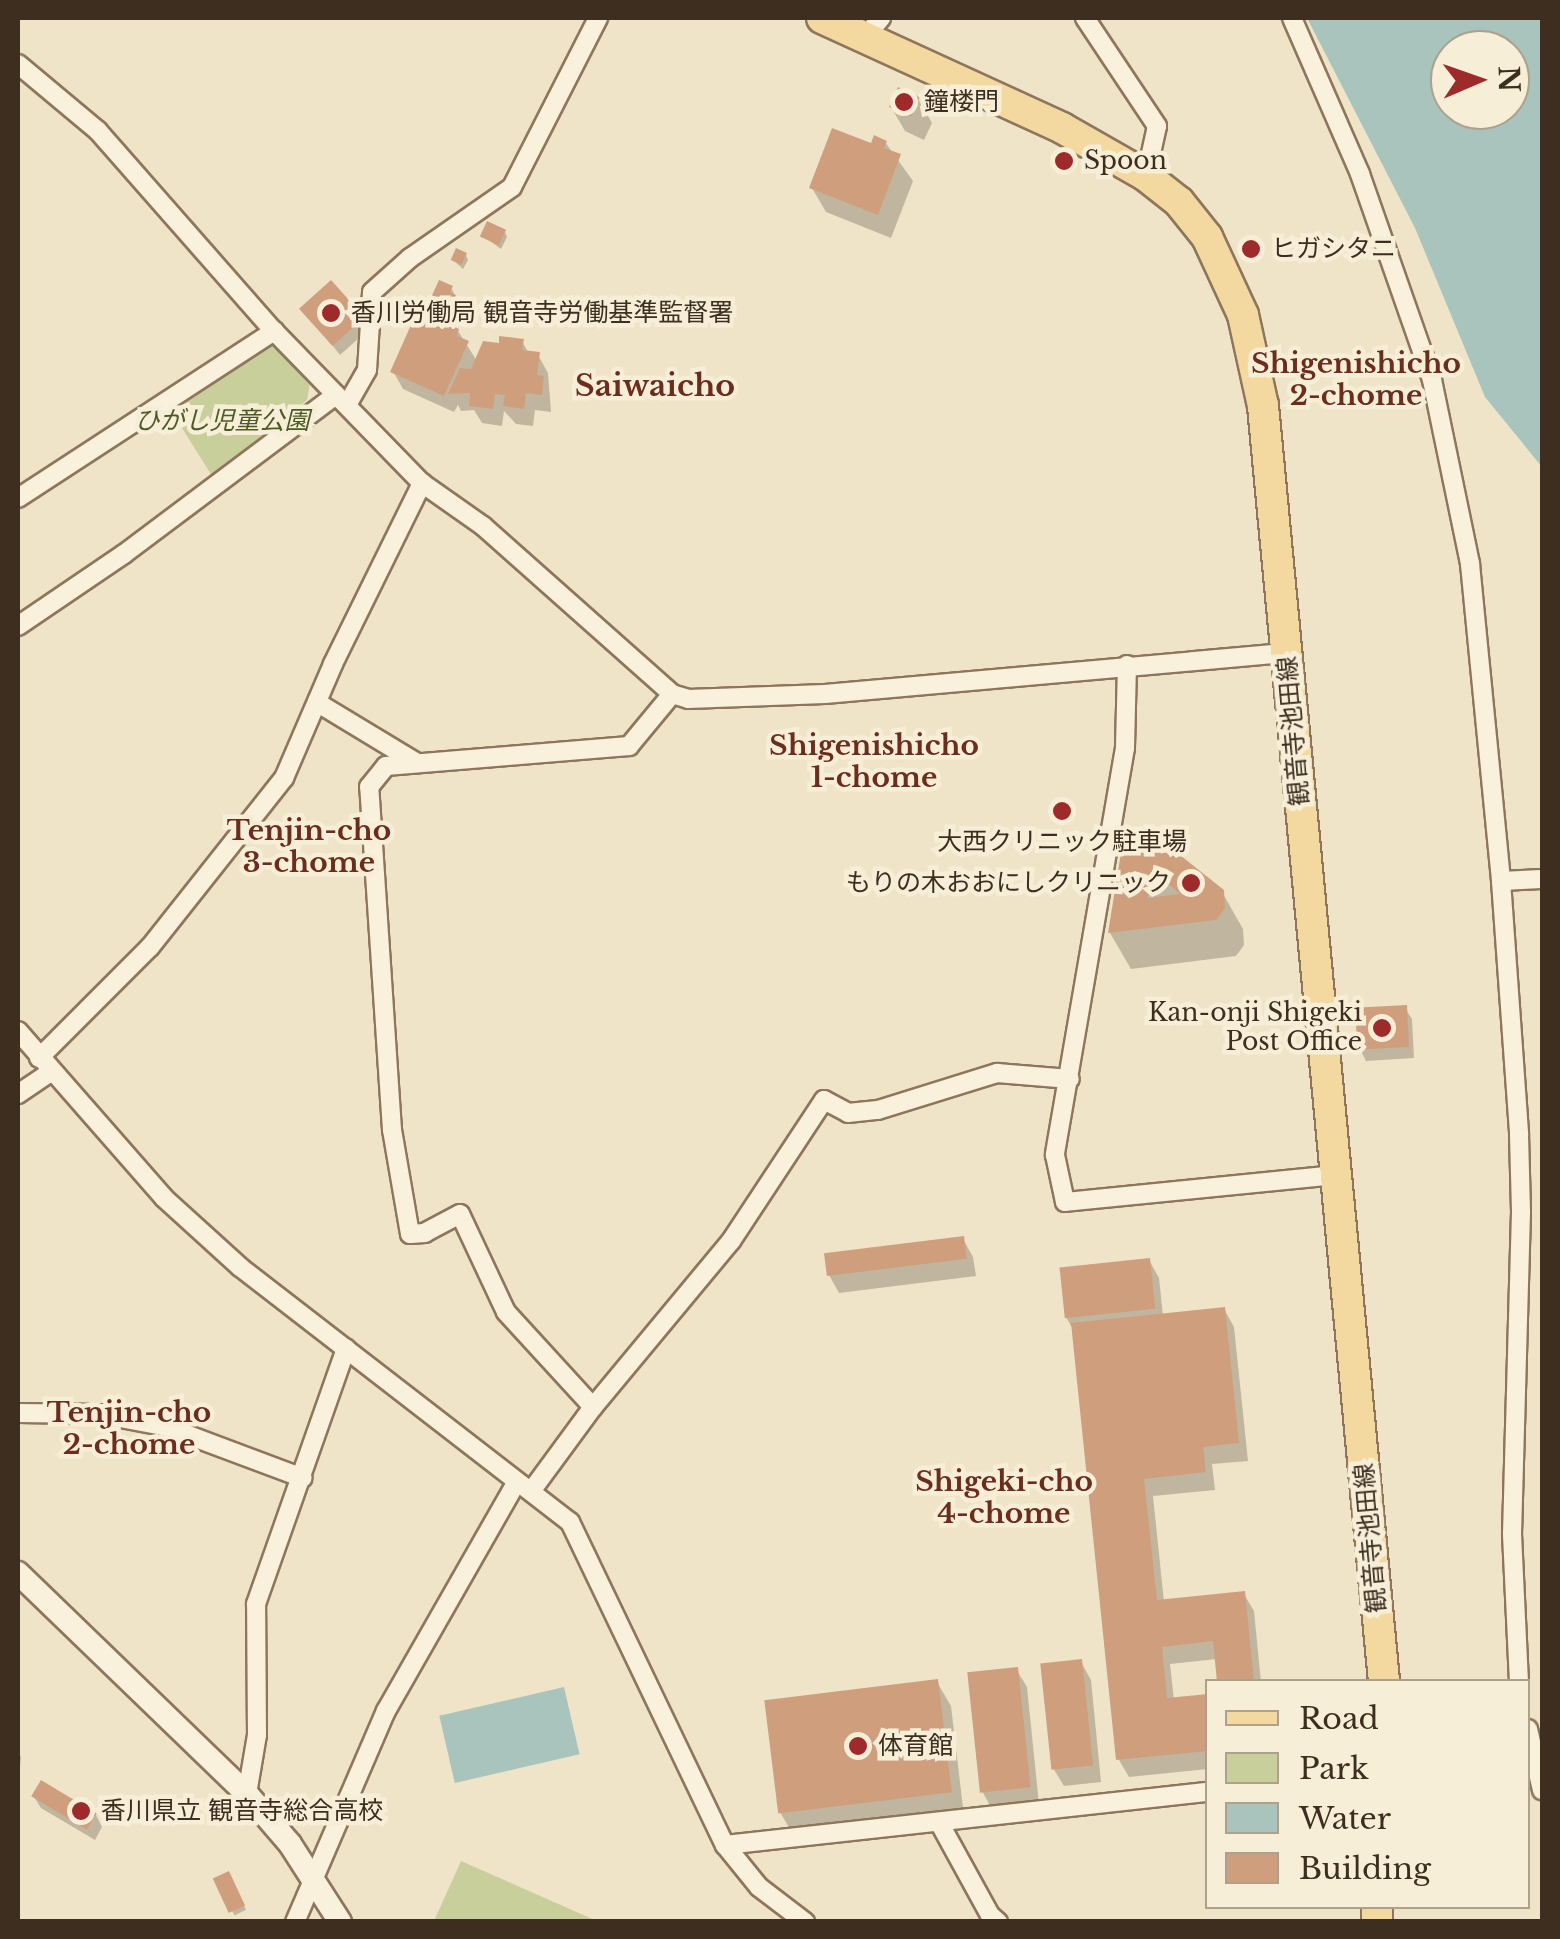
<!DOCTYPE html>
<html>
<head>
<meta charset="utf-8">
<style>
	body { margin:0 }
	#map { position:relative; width:1560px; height:1939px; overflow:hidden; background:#f0e4c8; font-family:"Libre Baskerville","Noto Sans JP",serif }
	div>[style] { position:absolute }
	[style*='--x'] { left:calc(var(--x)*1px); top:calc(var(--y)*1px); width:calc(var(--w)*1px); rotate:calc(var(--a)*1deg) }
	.green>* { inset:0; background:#c9cf9b }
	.water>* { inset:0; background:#a9c4bc; transform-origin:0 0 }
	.shadow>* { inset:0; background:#0003; transform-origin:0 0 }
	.building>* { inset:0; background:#cf9f7d; transform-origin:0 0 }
	.roads { filter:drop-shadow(2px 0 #8d765c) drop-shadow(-2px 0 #8d765c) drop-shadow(0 2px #8d765c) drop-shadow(0 -2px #8d765c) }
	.minor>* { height:18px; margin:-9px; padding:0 9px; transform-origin:9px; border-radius:9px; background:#faf1dc }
	.tertiary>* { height:22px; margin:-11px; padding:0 11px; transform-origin:11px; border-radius:11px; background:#faf1dc }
	.primary>* { height:30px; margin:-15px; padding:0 15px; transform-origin:15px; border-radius:15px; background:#f3d9a0 }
	.dots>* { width:28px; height:28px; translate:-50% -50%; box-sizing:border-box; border:5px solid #f7eed8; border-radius:50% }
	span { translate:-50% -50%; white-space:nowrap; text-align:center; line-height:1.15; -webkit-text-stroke:9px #f7eed8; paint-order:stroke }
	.poi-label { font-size:25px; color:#3d2e20 }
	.left { translate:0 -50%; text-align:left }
	.right { translate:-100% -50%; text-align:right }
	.park-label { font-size:25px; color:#4d5a26; font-style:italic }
	.street-label { font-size:25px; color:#3d2e20 }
	.neighbourhood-label { font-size:28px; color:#6b2e1e; font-weight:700 }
	.quarter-label { font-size:30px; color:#6b2e1e; font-weight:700 }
	.frame { position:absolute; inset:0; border:20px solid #3d2e20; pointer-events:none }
	.legend { position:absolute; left:1205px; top:1679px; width:325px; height:230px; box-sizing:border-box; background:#f7eed8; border:2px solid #ada18e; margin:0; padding:12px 18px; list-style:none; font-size:30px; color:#3d2e20 }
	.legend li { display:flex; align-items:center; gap:20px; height:50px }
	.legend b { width:50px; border:2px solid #ada18e }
	.north { position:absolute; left:1430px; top:30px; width:100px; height:100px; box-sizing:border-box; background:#f7eed8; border:2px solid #ada18e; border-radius:50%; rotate:88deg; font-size:28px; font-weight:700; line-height:40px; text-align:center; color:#3d2e20 }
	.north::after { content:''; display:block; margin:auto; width:35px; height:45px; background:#9e2a2b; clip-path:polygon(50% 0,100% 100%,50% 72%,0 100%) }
</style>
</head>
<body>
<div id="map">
	<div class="green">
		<div style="clip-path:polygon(271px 346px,282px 347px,311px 377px,307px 400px,212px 476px,172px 412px)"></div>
		<div style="clip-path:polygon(461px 1861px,597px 1921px,434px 1921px)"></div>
	</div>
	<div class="water">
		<div style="clip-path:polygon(evenodd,1307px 18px,1542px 18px,1542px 467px,1485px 397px,1415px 228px,1307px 18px,1450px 50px,1510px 50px,1510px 110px,1450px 110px,1450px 50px)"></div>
		<div style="left:564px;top:1687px;width:69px;height:128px;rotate:77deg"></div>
	</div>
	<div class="shadow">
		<div style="clip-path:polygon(918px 99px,932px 123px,924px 140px,905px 131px,891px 107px)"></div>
		<div style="clip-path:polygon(885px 142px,913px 181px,891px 238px,826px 212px,812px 188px)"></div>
		<div style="clip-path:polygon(505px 232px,507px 237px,501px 249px,483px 236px)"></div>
		<div style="clip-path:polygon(466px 255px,468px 260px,463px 269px,453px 260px)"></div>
		<div style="clip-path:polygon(451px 288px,454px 293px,445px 312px,434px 307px,432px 302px)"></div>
		<div style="clip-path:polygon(303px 308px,362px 319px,368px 330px,340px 355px)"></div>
		<div style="clip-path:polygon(458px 331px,477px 361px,522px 341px,529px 354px,538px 355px,548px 373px,551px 412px,535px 410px,533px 426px,516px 424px,504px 411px,502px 426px,482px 423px,474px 410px,461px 411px,458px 405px,454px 412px,403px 389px,393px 371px)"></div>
		<div style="clip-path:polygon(1126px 837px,1222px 892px,1243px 929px,1244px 945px,1236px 956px,1131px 969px,1110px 933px)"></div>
		<div style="clip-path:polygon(1405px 1008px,1412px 1019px,1414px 1058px,1366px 1061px,1360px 1049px)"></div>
		<div style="clip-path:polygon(963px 1239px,973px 1257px,976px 1276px,839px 1293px,829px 1275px)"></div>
		<div style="clip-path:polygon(1149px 1260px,1159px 1278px,1163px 1316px,1224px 1309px,1234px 1327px,1248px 1461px,1212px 1464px,1215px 1490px,1153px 1496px,1164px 1602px,1244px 1594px,1254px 1611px,1261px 1682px,1219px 1682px,1217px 1659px,1170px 1664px,1174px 1700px,1208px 1697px,1208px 1769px,1129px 1777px,1119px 1760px,1075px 1333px,1066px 1317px)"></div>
		<div style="clip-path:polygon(1081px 1662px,1091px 1680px,1101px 1782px,1064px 1786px,1053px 1768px)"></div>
		<div style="clip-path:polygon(1016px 1669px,1027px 1687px,1039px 1804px,992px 1809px,982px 1791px)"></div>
		<div style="clip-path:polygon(937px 1682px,951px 1706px,964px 1816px,794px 1836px,780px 1812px)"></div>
		<div style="clip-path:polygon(18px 1751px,21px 1757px,18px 1787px)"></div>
		<div style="clip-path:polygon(34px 1797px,96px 1815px,102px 1827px,95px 1840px,41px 1808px)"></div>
		<div style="left:228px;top:1874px;width:40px;height:13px;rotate:63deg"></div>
	</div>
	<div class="building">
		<div style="left:898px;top:87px;width:24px;height:22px;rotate:24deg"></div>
		<div style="clip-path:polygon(832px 128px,871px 143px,874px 135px,887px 141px,884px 148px,901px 154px,878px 215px,809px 188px)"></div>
		<div style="left:487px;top:221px;width:21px;height:17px;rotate:25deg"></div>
		<div style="left:456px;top:248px;width:12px;height:13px;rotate:24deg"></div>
		<div style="left:331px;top:280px;width:50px;height:43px;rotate:48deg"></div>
		<div style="clip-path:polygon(439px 280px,453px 286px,450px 292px,456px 295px,451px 306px,445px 303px,443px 308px,429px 302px)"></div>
		<div style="clip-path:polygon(415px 316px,427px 322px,430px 316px,459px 329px,457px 336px,469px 341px,444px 396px,390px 372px)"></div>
		<div style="clip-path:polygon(499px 336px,524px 339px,522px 350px,540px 352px,537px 375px,544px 376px,542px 395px,526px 393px,524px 409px,503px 406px,505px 395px,495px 394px,493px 409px,469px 406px,470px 393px,448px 394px,460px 368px,471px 369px,483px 341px,499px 343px)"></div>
		<div style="clip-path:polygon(evenodd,1151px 832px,1224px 890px,1225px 908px,1216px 920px,1108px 933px,1124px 834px,1151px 832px,1153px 871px,1180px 894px,1148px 898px,1148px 876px,1153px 871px)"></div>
		<div style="left:1407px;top:1005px;width:42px;height:52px;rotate:87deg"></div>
		<div style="left:964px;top:1236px;width:23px;height:141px;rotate:83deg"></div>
		<div style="left:1150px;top:1258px;width:51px;height:91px;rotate:84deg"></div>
		<div style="clip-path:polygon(1225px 1307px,1239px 1443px,1203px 1447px,1206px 1472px,1144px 1479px,1157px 1600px,1245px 1591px,1254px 1682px,1217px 1682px,1213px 1641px,1162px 1647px,1167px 1698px,1208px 1694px,1208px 1751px,1116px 1760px,1071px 1323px)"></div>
		<div style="left:1082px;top:1659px;width:107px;height:42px;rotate:84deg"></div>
		<div style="left:1018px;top:1667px;width:121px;height:51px;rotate:84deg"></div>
		<div style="left:938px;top:1679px;width:114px;height:175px;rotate:83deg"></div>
		<div style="left:41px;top:1780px;width:65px;height:19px;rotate:31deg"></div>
		<div style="left:229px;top:1871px;width:38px;height:18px;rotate:65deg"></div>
	</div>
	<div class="roads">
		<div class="minor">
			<div style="--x:1085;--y:18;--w:130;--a:56.3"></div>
			<div style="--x:1157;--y:126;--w:51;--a:102.4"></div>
			<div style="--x:1292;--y:18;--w:170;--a:66.4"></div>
			<div style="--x:1360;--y:174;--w:218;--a:70.7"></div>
			<div style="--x:1432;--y:380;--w:188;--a:78.3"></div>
			<div style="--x:1470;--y:564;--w:319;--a:84.4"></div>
			<div style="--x:1501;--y:881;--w:255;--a:85.9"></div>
			<div style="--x:1519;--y:1135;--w:77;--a:88.5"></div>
			<div style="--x:1521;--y:1212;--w:322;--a:91.6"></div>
			<div style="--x:1512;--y:1534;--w:148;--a:87.3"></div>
			<div style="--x:865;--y:37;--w:25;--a:-50"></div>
			<div style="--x:18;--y:64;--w:104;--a:39.9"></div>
			<div style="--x:98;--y:131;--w:266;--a:48.7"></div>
			<div style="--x:274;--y:331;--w:212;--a:45.8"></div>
			<div style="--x:422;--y:483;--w:75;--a:35.2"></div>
			<div style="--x:483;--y:526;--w:253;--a:41.6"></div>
			<div style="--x:672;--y:694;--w:17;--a:17"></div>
			<div style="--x:688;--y:699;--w:137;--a:-2.1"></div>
			<div style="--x:825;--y:694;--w:464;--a:-5.1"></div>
			<div style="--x:347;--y:405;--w:40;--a:-60.3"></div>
			<div style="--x:367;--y:370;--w:78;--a:-86.3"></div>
			<div style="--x:372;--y:292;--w:51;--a:-41.8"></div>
			<div style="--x:410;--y:258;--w:124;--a:-34.8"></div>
			<div style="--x:512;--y:187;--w:190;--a:-63"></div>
			<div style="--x:18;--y:498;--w:306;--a:-33.1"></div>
			<div style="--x:18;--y:626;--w:128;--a:-34.2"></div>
			<div style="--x:124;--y:554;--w:265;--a:-36.9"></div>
			<div style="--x:1127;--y:665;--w:83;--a:91.4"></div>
			<div style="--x:1125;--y:748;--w:413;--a:99.8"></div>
			<div style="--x:1055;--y:1155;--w:48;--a:78"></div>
			<div style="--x:1065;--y:1202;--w:273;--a:-5.7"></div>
			<div style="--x:318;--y:703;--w:116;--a:31.2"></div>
			<div style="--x:1501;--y:881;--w:41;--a:-2.8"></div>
			<div style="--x:18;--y:1031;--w:222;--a:48.8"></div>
			<div style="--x:164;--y:1198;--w:103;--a:42.2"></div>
			<div style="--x:240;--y:1267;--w:417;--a:37.7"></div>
			<div style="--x:570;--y:1522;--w:358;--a:64.4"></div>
			<div style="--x:725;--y:1845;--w:54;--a:51"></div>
			<div style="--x:759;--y:1887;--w:58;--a:37.3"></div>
			<div style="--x:39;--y:1058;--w:157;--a:-45"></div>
			<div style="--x:150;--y:947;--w:216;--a:-51.6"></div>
			<div style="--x:284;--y:778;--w:124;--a:-66.7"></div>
			<div style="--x:333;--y:664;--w:202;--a:-63.8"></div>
			<div style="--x:18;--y:1094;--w:40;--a:-34"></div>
			<div style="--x:593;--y:1407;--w:129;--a:-132.5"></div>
			<div style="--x:506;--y:1312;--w:108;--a:-115.1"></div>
			<div style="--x:460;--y:1214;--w:40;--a:152"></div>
			<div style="--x:425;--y:1233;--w:15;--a:176"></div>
			<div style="--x:410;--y:1234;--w:106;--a:-99.8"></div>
			<div style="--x:392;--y:1130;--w:344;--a:-93.8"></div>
			<div style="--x:369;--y:787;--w:27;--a:-51"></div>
			<div style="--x:386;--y:766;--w:244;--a:-4.7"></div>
			<div style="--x:629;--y:746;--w:67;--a:-50.4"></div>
			<div style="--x:18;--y:1413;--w:81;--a:0.7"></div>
			<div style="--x:99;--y:1414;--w:66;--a:10.5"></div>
			<div style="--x:164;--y:1426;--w:148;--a:20.5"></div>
			<div style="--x:532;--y:1490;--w:103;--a:-53.7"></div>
			<div style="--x:593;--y:1407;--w:216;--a:-50.3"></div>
			<div style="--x:731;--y:1241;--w:169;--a:-56.6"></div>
			<div style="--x:824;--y:1100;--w:27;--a:28"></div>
			<div style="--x:848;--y:1113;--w:30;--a:-6"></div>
			<div style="--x:878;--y:1110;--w:125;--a:-17.3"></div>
			<div style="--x:997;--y:1073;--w:73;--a:4.7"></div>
			<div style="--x:1528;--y:1729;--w:63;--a:77.1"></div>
			<div style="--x:247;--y:1794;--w:60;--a:-80.4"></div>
			<div style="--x:257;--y:1735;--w:131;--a:-90.4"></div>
			<div style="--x:256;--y:1604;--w:271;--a:-70.6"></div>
			<div style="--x:940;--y:1824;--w:104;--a:61.2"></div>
			<div style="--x:990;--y:1915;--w:11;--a:41"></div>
			<div style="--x:725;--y:1845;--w:486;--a:-6.3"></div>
			<div style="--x:295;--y:1922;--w:230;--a:-66.7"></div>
			<div style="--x:386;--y:1711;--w:262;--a:-60.3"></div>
		</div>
		<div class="tertiary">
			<div style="--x:18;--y:1573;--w:318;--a:44"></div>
			<div style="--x:247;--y:1794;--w:66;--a:49.3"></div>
			<div style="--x:290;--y:1844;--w:93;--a:57.3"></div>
		</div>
		<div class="primary">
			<div style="--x:822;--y:18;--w:264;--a:24.6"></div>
			<div style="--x:1062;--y:128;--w:97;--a:29.7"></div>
			<div style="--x:1146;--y:176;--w:42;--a:38.2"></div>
			<div style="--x:1179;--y:202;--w:45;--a:51.3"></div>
			<div style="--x:1207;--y:237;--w:86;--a:65.2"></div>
			<div style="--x:1243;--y:315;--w:93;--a:77.6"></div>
			<div style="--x:1263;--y:406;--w:1282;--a:84.58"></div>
			<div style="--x:1377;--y:1922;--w:16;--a:-90"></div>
		</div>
	</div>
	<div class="dots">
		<div style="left:904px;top:102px;background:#9e2a2b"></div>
		<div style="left:1064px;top:161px;background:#9e2a2b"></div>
		<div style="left:1251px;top:249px;background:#9e2a2b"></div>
		<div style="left:331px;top:313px;background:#9e2a2b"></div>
		<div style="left:1062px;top:811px;background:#9e2a2b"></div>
		<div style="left:1191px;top:883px;background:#9e2a2b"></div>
		<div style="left:1382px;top:1028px;background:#9e2a2b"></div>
		<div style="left:858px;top:1746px;background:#9e2a2b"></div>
		<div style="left:81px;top:1811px;background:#9e2a2b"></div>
	</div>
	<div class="poi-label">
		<span class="left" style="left:924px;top:102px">鐘楼門</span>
		<span class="left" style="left:1084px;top:161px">Spoon</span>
		<span class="left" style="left:1271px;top:249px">ヒガシタニ</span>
		<span class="left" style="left:351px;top:313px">香川労働局 観音寺労働基準監督署</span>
		<span style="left:1062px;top:842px">大西クリニック駐車場</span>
		<span class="right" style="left:1171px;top:883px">もりの木おおにしクリニック</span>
		<span class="right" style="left:1362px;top:1028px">Kan-onji Shigeki<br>Post Office</span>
		<span class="left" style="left:878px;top:1746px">体育館</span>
		<span class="left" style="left:101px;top:1811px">香川県立 観音寺総合高校</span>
	</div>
	<div class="park-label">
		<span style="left:222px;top:421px">ひがし児童公園</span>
	</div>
	<div class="street-label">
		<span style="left:1294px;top:731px;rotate:-95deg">観音寺池田線</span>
		<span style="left:1371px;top:1538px;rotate:-95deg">観音寺池田線</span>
	</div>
	<div class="neighbourhood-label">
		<span style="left:1356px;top:380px">Shigenishicho<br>2-chome</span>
		<span style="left:874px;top:762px">Shigenishicho<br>1-chome</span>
		<span style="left:309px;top:847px">Tenjin-cho<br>3-chome</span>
		<span style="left:129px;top:1429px">Tenjin-cho<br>2-chome</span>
		<span style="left:1004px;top:1498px">Shigeki-cho<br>4-chome</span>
	</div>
	<div class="quarter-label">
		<span style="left:655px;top:386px">Saiwaicho</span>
	</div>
	<div class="frame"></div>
	<ul class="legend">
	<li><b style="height:12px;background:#f3d9a0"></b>Road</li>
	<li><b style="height:28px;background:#c9cf9b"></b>Park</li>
	<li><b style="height:28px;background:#a9c4bc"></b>Water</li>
	<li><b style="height:28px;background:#cf9f7d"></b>Building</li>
	</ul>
	<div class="north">N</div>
</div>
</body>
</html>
